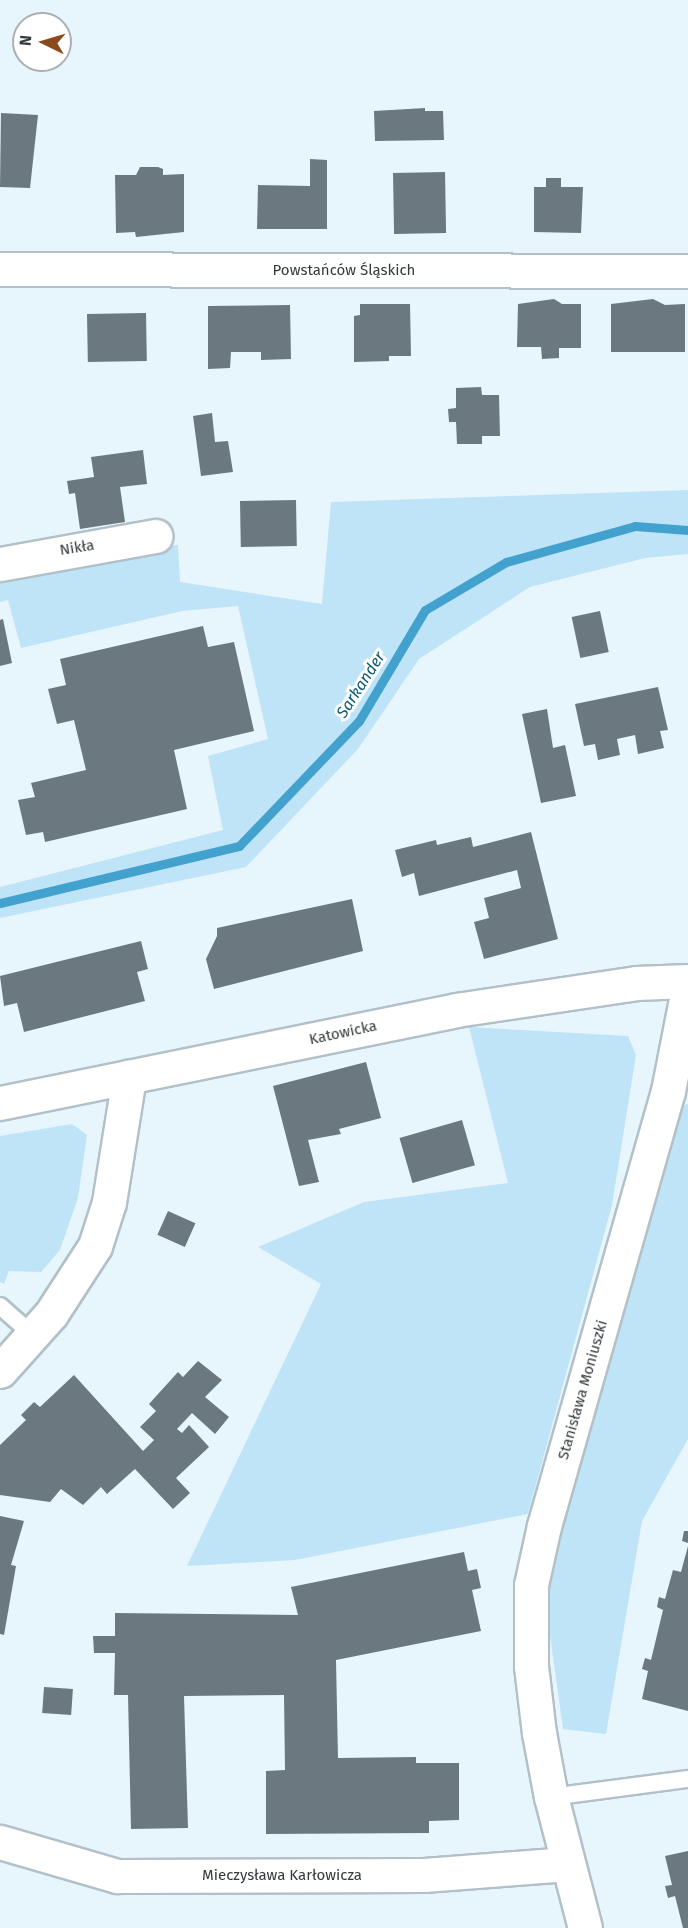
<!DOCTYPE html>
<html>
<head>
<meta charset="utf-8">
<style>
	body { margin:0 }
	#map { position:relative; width:688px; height:1928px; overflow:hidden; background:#e7f5fd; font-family:"Fira Sans",sans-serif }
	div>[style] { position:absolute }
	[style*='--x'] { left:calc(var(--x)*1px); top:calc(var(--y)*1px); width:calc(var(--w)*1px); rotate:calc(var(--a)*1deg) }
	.green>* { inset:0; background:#c0e4f7 }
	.stream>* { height:9px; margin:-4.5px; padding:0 4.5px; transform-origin:4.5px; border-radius:4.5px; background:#43a2cd }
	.building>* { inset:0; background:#6b787f; transform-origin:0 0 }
	.roads { filter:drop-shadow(2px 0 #b2c0c7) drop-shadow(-2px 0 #b2c0c7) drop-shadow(0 2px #b2c0c7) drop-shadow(0 -2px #b2c0c7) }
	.lane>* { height:16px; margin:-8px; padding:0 8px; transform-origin:8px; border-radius:8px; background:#fff }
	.street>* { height:33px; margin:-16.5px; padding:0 16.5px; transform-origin:16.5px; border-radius:16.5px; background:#fff }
	.secondary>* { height:33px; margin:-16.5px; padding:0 16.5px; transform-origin:16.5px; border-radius:16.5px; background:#fff }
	span { translate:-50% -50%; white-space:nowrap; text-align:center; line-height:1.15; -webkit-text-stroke:6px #fff; paint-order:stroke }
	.street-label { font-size:15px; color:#33393c }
	.water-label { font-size:16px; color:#0d5976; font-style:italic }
	.north { position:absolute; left:12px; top:12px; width:60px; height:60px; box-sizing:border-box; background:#fff; border:2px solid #adb0b1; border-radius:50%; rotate:275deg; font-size:16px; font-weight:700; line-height:24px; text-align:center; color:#33393c }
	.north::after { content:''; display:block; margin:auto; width:21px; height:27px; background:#8c491b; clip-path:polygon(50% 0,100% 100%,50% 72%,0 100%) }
</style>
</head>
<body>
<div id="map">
	<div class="green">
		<div style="clip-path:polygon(688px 490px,688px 554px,645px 558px,530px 587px,419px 659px,358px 749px,246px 867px,0 918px,0 887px,223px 830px,208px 756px,268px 739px,238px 606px,182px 611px,21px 648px,8px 600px,0 602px,0 576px,23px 568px,178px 545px,180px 582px,322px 604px,331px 502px)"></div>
		<div style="clip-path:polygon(469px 1027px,628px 1036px,636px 1055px,612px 1205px,528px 1514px,295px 1560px,187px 1566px,321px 1284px,258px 1247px,364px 1202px,508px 1183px)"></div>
		<div style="clip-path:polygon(688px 1104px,688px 1439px,642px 1521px,606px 1734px,563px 1729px,544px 1592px,679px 1106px)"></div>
		<div style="clip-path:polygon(72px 1124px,87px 1135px,78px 1198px,60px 1250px,41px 1272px,9px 1271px,4px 1284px,0 1282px,0 1136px)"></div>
	</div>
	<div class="stream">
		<div style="--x:0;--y:903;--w:246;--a:-13.4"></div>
		<div style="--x:239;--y:846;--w:173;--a:-46.2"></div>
		<div style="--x:359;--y:721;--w:129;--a:-59.3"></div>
		<div style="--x:425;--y:610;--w:94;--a:-30.7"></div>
		<div style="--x:506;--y:562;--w:134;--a:-15.6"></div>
		<div style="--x:635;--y:526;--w:53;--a:4.3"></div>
	</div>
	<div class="building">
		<div style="clip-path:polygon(425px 108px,425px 111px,443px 111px,444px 140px,375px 141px,374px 111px)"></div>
		<div style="clip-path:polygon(1px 113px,38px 115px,30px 188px,0 187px)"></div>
		<div style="clip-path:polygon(310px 159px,327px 160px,327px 229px,257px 229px,258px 185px,310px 186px)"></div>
		<div style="clip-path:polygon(140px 167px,158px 167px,163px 169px,163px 175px,184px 174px,184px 232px,136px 237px,135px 232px,116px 233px,115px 175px,136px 175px)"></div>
		<div style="left:445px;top:172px;width:61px;height:52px;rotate:89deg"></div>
		<div style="clip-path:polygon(546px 178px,561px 178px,561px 187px,583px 187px,581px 233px,534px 232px,534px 187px,546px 187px)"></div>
		<div style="clip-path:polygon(554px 299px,562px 304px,581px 304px,581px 348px,559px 348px,559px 358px,542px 359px,541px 347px,517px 347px,518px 304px)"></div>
		<div style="clip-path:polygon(653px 299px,665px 305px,685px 304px,685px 352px,611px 352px,611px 304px)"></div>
		<div style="clip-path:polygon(360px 304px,410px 304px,411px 356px,389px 356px,389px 361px,354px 362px,354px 316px,360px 315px)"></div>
		<div style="clip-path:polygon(290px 305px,291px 359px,261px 360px,261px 352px,231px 352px,230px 368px,208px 369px,208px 306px)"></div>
		<div style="left:146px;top:313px;width:48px;height:59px;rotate:89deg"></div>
		<div style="clip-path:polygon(481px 387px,482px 395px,499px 395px,500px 436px,482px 436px,482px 444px,457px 444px,456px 422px,449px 422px,448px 409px,456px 408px,456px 388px)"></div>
		<div style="clip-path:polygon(212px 413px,215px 442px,228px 441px,233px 472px,201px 476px,193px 416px)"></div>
		<div style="clip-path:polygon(143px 450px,147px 484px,120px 487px,125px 522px,80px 529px,75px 493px,69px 494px,67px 481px,94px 477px,91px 457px)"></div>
		<div style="left:296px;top:500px;width:46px;height:56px;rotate:89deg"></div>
		<div style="left:600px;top:611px;width:42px;height:29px;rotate:78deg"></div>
		<div style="clip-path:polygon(3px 619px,12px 663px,0 666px,0 620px)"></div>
		<div style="clip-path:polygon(203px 626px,208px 647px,234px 642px,254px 731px,174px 750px,187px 809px,45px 842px,43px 832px,26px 835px,18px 800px,35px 797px,31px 783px,86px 770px,74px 720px,57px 724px,48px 689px,66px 685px,60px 659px)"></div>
		<div style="clip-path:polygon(658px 687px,668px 730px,660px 731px,664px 748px,638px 754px,635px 735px,617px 739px,620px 755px,598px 760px,595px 744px,584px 746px,575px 704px)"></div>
		<div style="clip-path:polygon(547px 709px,553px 748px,565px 745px,576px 796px,541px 803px,522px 714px)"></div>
		<div style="clip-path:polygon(531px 832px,558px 939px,484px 959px,474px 922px,489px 918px,484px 898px,521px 888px,517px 870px,419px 896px,414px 873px,402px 877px,395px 850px,436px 840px,437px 845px,471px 837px,473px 847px)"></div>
		<div style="clip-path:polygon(352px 899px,363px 951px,214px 989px,206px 959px,217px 936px,217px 928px)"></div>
		<div style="clip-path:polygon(141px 941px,148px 969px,137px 972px,145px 1001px,24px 1032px,17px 1003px,4px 1006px,0 976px)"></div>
		<div style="clip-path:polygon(366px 1062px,381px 1118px,339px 1129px,341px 1134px,308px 1140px,319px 1182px,299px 1186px,273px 1086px)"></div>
		<div style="left:462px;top:1120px;width:47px;height:65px;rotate:74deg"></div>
		<div style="left:168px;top:1211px;width:30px;height:26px;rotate:24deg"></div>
		<div style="clip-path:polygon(198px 1361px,222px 1380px,205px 1397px,229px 1417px,215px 1434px,192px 1413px,177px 1429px,182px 1433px,189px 1425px,209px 1447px,176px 1478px,190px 1493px,173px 1509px,135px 1469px,107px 1494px,101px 1487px,83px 1505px,61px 1489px,50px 1502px,0 1495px,0 1445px,26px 1420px,21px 1415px,34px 1402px,40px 1407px,74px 1375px,143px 1451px,154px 1440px,140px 1427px,156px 1411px,149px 1404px,178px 1372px,183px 1377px)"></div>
		<div style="clip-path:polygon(0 1516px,24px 1521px,11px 1565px,16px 1566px,4px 1635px,0 1634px)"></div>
		<div style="clip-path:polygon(684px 1531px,688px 1531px,688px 1543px,682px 1541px)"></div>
		<div style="clip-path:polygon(688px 1546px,688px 1711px,642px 1699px,648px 1671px,642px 1669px,645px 1658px,651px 1660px,663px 1610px,657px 1607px,659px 1597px,665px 1599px,673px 1570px,681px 1572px)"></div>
		<div style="clip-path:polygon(464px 1552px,468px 1571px,477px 1569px,481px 1588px,472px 1590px,481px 1631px,336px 1660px,338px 1758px,416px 1757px,416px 1763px,459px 1763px,459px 1820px,429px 1821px,429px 1833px,266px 1834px,266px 1771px,285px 1770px,284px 1695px,184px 1696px,188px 1828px,131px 1829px,128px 1695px,114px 1695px,115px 1653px,94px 1653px,93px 1636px,115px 1636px,115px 1613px,298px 1615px,291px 1587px)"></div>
		<div style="left:44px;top:1687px;width:29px;height:26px;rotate:4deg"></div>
		<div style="clip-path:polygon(688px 1851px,688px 1928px,683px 1928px,675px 1896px,668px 1898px,665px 1886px,672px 1885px,665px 1856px)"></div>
	</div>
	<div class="roads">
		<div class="lane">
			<div style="--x:0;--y:1306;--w:45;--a:41.4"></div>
			<div style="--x:551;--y:1797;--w:138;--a:-7.5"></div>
		</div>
		<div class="street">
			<div style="--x:0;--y:269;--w:688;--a:0.17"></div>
			<div style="--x:0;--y:564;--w:158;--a:-10.2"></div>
			<div style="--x:0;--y:1371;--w:76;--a:-48.2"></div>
			<div style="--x:51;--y:1314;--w:81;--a:-57.1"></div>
			<div style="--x:95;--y:1246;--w:46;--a:-72.3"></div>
			<div style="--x:109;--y:1202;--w:127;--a:-80.9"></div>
			<div style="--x:0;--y:1842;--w:122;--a:16.2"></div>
			<div style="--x:117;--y:1876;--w:307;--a:-0.2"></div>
			<div style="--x:424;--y:1875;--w:144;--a:-4.4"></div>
			<div style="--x:585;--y:1928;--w:135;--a:-104.5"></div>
			<div style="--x:551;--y:1797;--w:65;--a:-100.6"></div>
			<div style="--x:539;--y:1733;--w:67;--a:-96.8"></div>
			<div style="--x:531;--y:1666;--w:81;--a:-90"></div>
			<div style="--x:531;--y:1585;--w:60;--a:-77.6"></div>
			<div style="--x:544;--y:1526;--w:452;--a:-74.1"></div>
			<div style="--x:668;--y:1091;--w:104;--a:-78.9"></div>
		</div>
		<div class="secondary">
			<div style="--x:0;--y:1103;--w:465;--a:-11.5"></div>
			<div style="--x:456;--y:1010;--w:182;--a:-8.5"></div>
			<div style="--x:636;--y:983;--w:52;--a:-2.2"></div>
		</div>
	</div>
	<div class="street-label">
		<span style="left:344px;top:271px">Powstańców Śląskich</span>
		<span style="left:77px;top:548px;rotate:-9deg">Nikła</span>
		<span style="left:343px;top:1033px;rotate:-12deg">Katowicka</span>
		<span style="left:583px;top:1390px;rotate:-74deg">Stanisława Moniuszki</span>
		<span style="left:282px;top:1876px">Mieczysława Karłowicza</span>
	</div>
	<div class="water-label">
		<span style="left:361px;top:685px;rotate:-57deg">Sarkander</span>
	</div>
	<div class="north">N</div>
</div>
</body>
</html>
